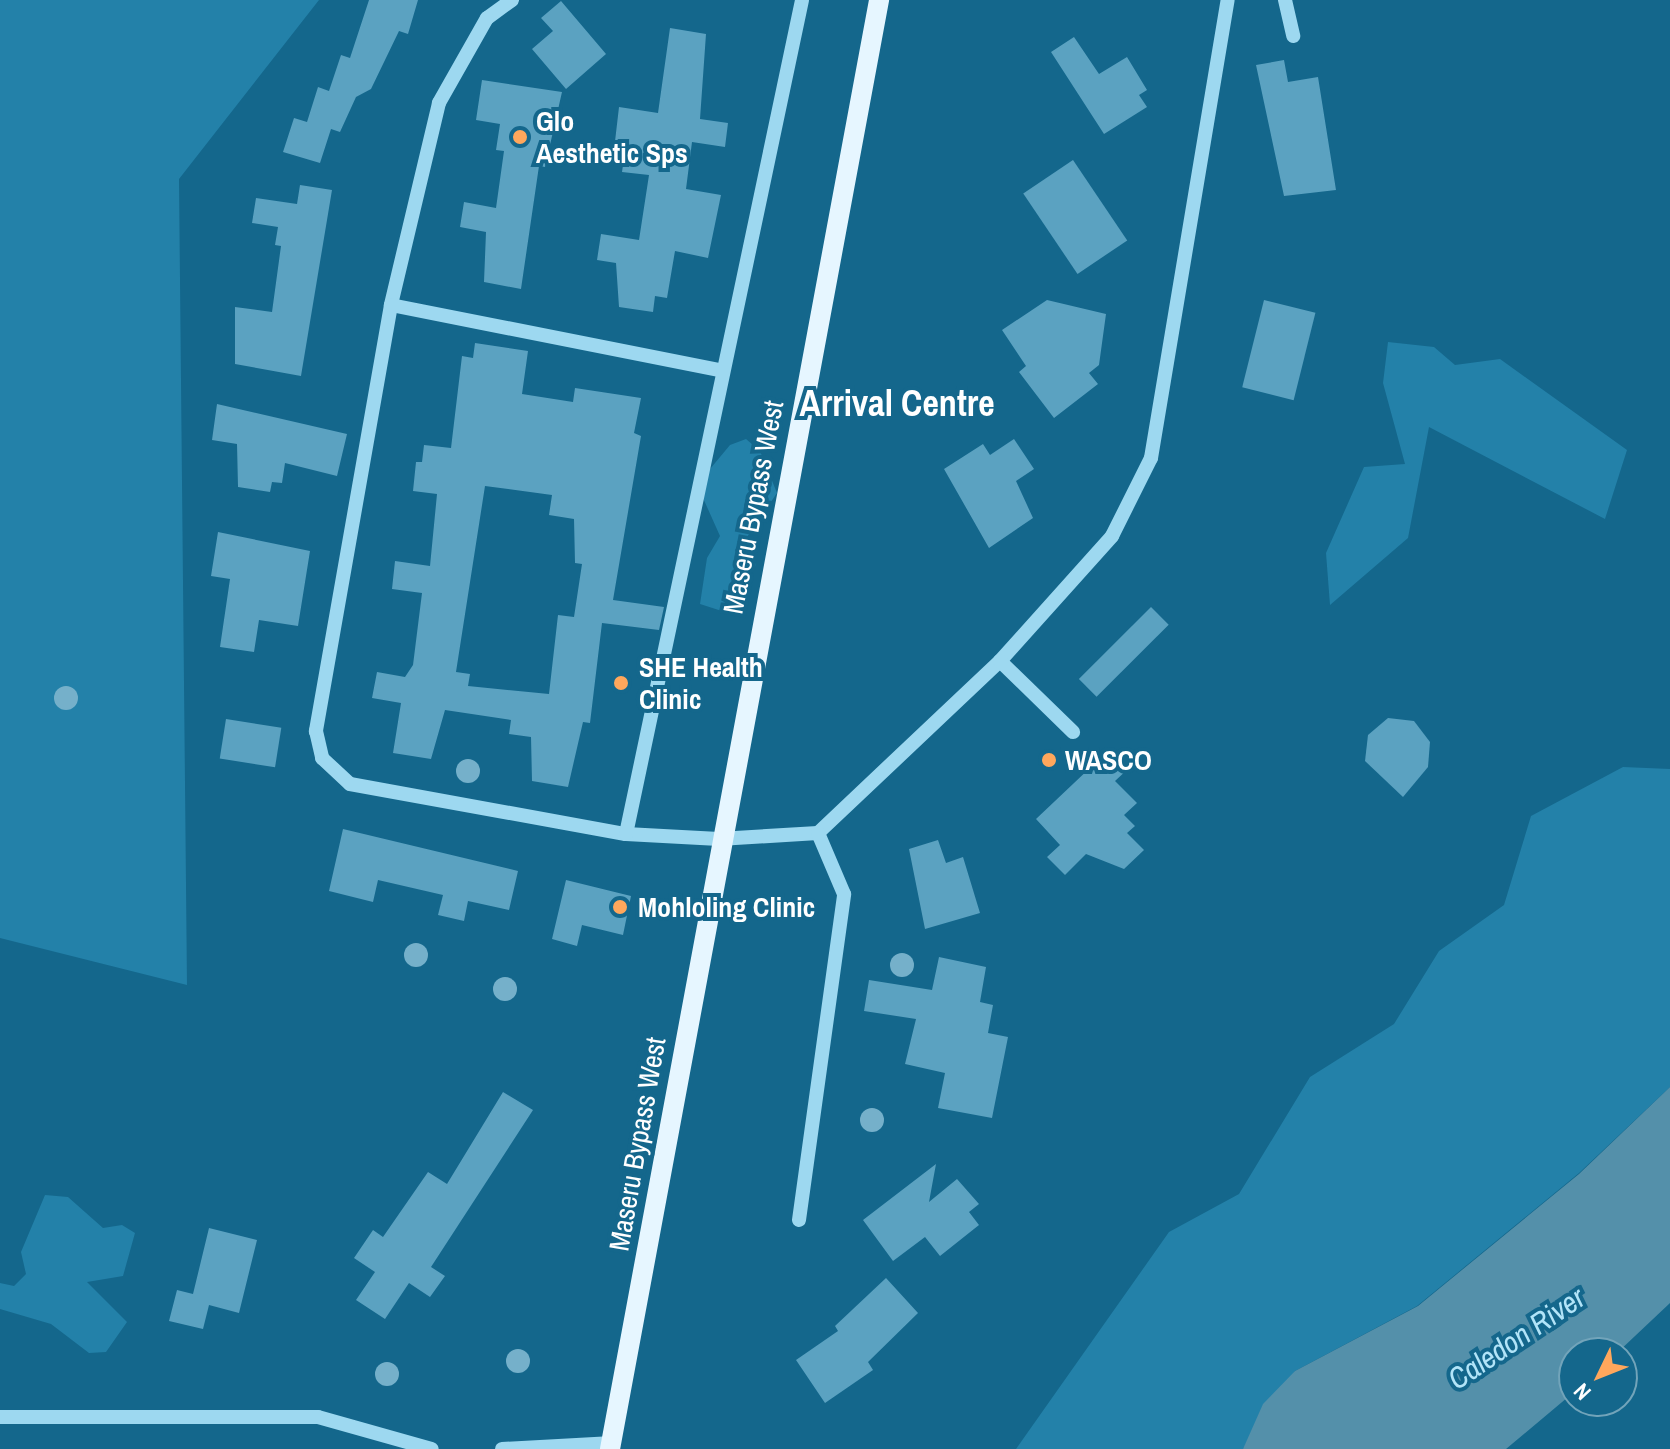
<!DOCTYPE html>
<html>
<head>
<meta charset="utf-8">
<style>
	body { margin:0 }
	#map { position:relative; width:1670px; height:1449px; overflow:hidden; background:#14678c; font-family:"Archivo Narrow",sans-serif }
	div>[style] { position:absolute }
	[style*='--x'] { left:calc(var(--x)*1px); top:calc(var(--y)*1px); width:calc(var(--w)*1px); rotate:calc(var(--a)*1deg) }
	.green>* { inset:0; background:#2381a9 }
	.water>* { inset:0; background:#5490aa }
	.building>* { inset:0; background:#5ba2c1; transform-origin:0 0 }
	.minor>* { height:14px; margin:-7px; padding:0 7px; transform-origin:7px; border-radius:7px; background:#9dd8f0 }
	.major>* { height:20px; margin:-10px; padding:0 10px; transform-origin:10px; border-radius:10px; background:#e6f6ff }
	.trees>* { width:24px; height:24px; margin:-12px; border-radius:50%; background:#75b0ca }
	.dots>* { width:22px; height:22px; translate:-50% -50%; box-sizing:border-box; border:4px solid #14678c; border-radius:50% }
	span { translate:-50% -50%; white-space:nowrap; text-align:center; line-height:1.15; -webkit-text-stroke:8px #14678c; paint-order:stroke }
	.poi-label { font-size:28px; color:#fff; font-weight:700 }
	.left { translate:0 -50%; text-align:left }
	.street-label { font-size:28px; color:#fff }
	.water-label { font-size:30px; color:#b2e4f8; font-style:italic }
	.district-label { font-size:36px; color:#fff; font-weight:700 }
	.north { position:absolute; left:1558px; top:1337px; width:80px; height:80px; box-sizing:border-box; background:#14678c; border:2px solid #72a4ba; border-radius:50%; rotate:227deg; font-size:22px; font-weight:700; line-height:32px; text-align:center; color:#fff }
	.north::after { content:''; display:block; margin:auto; width:28px; height:36px; background:#ffa75c; clip-path:polygon(50% 0,100% 100%,50% 72%,0 100%) }
</style>
</head>
<body>
<div id="map">
	<div class="green">
		<div style="clip-path:polygon(0 0,319px 0,179px 179px,187px 985px,0 938px)"></div>
		<div style="clip-path:polygon(1388px 342px,1434px 347px,1455px 365px,1500px 359px,1627px 450px,1605px 519px,1429px 427px,1408px 538px,1330px 605px,1326px 553px,1364px 467px,1405px 464px,1383px 383px)"></div>
		<div style="clip-path:polygon(746px 439px,760px 451px,777px 493px,745px 540px,756px 565px,728px 613px,700px 604px,707px 558px,720px 536px,703px 498px,705px 475px,730px 445px)"></div>
		<div style="clip-path:polygon(1623px 767px,1670px 769px,1670px 1087px,1579px 1173px,1417px 1306px,1295px 1371px,1243px 1449px,1016px 1449px,1169px 1232px,1239px 1194px,1310px 1077px,1394px 1024px,1439px 951px,1504px 905px,1531px 816px)"></div>
		<div style="clip-path:polygon(45px 1195px,68px 1197px,103px 1228px,122px 1225px,135px 1233px,123px 1276px,87px 1282px,127px 1322px,106px 1352px,89px 1353px,51px 1324px,0 1309px,0 1283px,14px 1286px,26px 1274px,21px 1252px)"></div>
	</div>
	<div class="water">
		<div style="clip-path:polygon(1670px 1087px,1670px 1303px,1617px 1353px,1574px 1353px,1574px 1392px,1506px 1449px,1243px 1449px,1263px 1404px,1295px 1371px,1418px 1306px,1579px 1174px)"></div>
	</div>
	<div class="building">
		<div style="clip-path:polygon(369px 0,418px 0,408px 34px,399px 31px,371px 89px,356px 97px,340px 132px,331px 129px,320px 163px,283px 152px,294px 118px,307px 122px,318px 87px,329px 91px,341px 55px,350px 58px)"></div>
		<div style="clip-path:polygon(561px 1px,606px 54px,566px 89px,532px 49px,553px 31px,541px 18px)"></div>
		<div style="clip-path:polygon(670px 28px,706px 34px,700px 119px,728px 123px,725px 147px,692px 142px,686px 189px,721px 195px,708px 258px,675px 251px,667px 298px,655px 296px,653px 312px,619px 307px,616px 263px,597px 260px,601px 234px,639px 240px,649px 175px,622px 172px,625px 151px,614px 150px,619px 107px,658px 113px)"></div>
		<div style="clip-path:polygon(1074px 37px,1099px 74px,1127px 57px,1147px 90px,1139px 95px,1147px 107px,1104px 134px,1051px 52px)"></div>
		<div style="clip-path:polygon(1284px 60px,1288px 82px,1318px 77px,1336px 190px,1284px 196px,1256px 65px)"></div>
		<div style="clip-path:polygon(482px 80px,562px 92px,545px 167px,539px 166px,521px 289px,484px 282px,486px 232px,460px 227px,464px 202px,496px 208px,504px 151px,496px 150px,500px 124px,476px 120px)"></div>
		<div style="left:1073px;top:160px;width:97px;height:60px;rotate:56deg"></div>
		<div style="clip-path:polygon(300px 185px,332px 190px,301px 376px,235px 364px,235px 307px,272px 312px,281px 246px,275px 245px,278px 227px,252px 223px,256px 198px,297px 204px)"></div>
		<div style="clip-path:polygon(1047px 300px,1106px 314px,1099px 365px,1089px 373px,1098px 384px,1054px 418px,1019px 372px,1026px 366px,1002px 330px)"></div>
		<div style="left:1264px;top:300px;width:53px;height:90px;rotate:14deg"></div>
		<div style="clip-path:polygon(evenodd,475px 343px,528px 351px,522px 394px,573px 402px,575px 388px,641px 398px,634px 433px,641px 436px,613px 600px,664px 607px,659px 630px,602px 623px,590px 723px,583px 722px,568px 787px,532px 781px,531px 737px,509px 734px,511px 720px,445px 710px,431px 759px,393px 753px,401px 703px,372px 698px,377px 672px,405px 677px,413px 665px,422px 593px,392px 589px,395px 561px,430px 566px,437px 494px,413px 491px,416px 462px,422px 462px,424px 445px,451px 448px,462px 356px,473px 358px,475px 343px,485px 486px,552px 495px,549px 515px,574px 519px,575px 563px,582px 564px,574px 617px,558px 615px,549px 694px,468px 686px,470px 674px,456px 672px,485px 486px)"></div>
		<div style="clip-path:polygon(217px 404px,347px 434px,337px 476px,285px 463px,282px 483px,272px 482px,270px 492px,238px 487px,237px 444px,212px 440px)"></div>
		<div style="clip-path:polygon(1014px 439px,1034px 469px,1016px 481px,1033px 518px,989px 548px,944px 469px,983px 444px,990px 455px)"></div>
		<div style="clip-path:polygon(218px 532px,310px 551px,298px 626px,259px 620px,254px 652px,220px 647px,230px 579px,211px 576px)"></div>
		<div style="left:1151px;top:607px;width:25px;height:102px;rotate:45deg"></div>
		<div style="clip-path:polygon(1388px 718px,1414px 721px,1430px 742px,1428px 767px,1403px 797px,1365px 761px,1368px 735px)"></div>
		<div style="left:226px;top:719px;width:56px;height:40px;rotate:9deg"></div>
		<div style="clip-path:polygon(1111px 748px,1129px 768px,1115px 781px,1137px 803px,1124px 815px,1135px 826px,1127px 833px,1144px 850px,1124px 869px,1086px 854px,1065px 875px,1047px 857px,1060px 845px,1036px 819px)"></div>
		<div style="clip-path:polygon(343px 829px,518px 871px,509px 910px,468px 901px,464px 921px,438px 915px,443px 895px,378px 880px,373px 902px,329px 891px)"></div>
		<div style="clip-path:polygon(938px 840px,946px 863px,963px 857px,980px 913px,925px 929px,909px 849px)"></div>
		<div style="clip-path:polygon(566px 880px,631px 896px,623px 935px,582px 925px,577px 946px,552px 939px)"></div>
		<div style="clip-path:polygon(939px 957px,986px 967px,980px 1002px,993px 1005px,988px 1033px,1008px 1037px,992px 1118px,938px 1108px,945px 1073px,905px 1064px,916px 1019px,864px 1011px,869px 980px,932px 990px)"></div>
		<div style="clip-path:polygon(503px 1092px,533px 1110px,431px 1267px,445px 1276px,430px 1297px,409px 1283px,385px 1319px,356px 1300px,375px 1272px,354px 1258px,373px 1230px,383px 1237px,428px 1172px,447px 1184px)"></div>
		<div style="clip-path:polygon(936px 1164px,929px 1202px,957px 1179px,979px 1204px,969px 1212px,979px 1225px,940px 1256px,925px 1237px,893px 1261px,863px 1220px)"></div>
		<div style="clip-path:polygon(209px 1228px,257px 1240px,239px 1313px,209px 1305px,203px 1329px,169px 1321px,177px 1290px,193px 1294px)"></div>
		<div style="clip-path:polygon(886px 1278px,918px 1313px,868px 1362px,873px 1370px,825px 1403px,796px 1360px,838px 1331px,835px 1326px)"></div>
	</div>
	<div class="minor">
		<div style="--x:512;--y:0;--w:31;--a:144"></div>
		<div style="--x:487;--y:18;--w:98;--a:119.5"></div>
		<div style="--x:439;--y:103;--w:208;--a:103.4"></div>
		<div style="--x:391;--y:305;--w:433;--a:100"></div>
		<div style="--x:316;--y:731;--w:28;--a:77"></div>
		<div style="--x:322;--y:758;--w:38;--a:43"></div>
		<div style="--x:350;--y:784;--w:280;--a:10.3"></div>
		<div style="--x:626;--y:834;--w:93;--a:3.1"></div>
		<div style="--x:719;--y:839;--w:99;--a:-3.5"></div>
		<div style="--x:818;--y:833;--w:250;--a:-43.4"></div>
		<div style="--x:1000;--y:661;--w:168;--a:-48.1"></div>
		<div style="--x:1112;--y:536;--w:87;--a:-63.4"></div>
		<div style="--x:1151;--y:458;--w:464;--a:-80.5"></div>
		<div style="--x:1285;--y:0;--w:37;--a:77"></div>
		<div style="--x:391;--y:305;--w:335;--a:11.2"></div>
		<div style="--x:1000;--y:661;--w:102;--a:44.2"></div>
		<div style="--x:626;--y:834;--w:852;--a:-78.08"></div>
		<div style="--x:799;--y:1220;--w:329;--a:-82.1"></div>
		<div style="--x:844;--y:894;--w:66;--a:-113.1"></div>
		<div style="--x:0;--y:1417;--w:318;--a:0"></div>
		<div style="--x:318;--y:1417;--w:118;--a:15.7"></div>
		<div style="--x:502;--y:1449;--w:111;--a:-3.1"></div>
	</div>
	<div class="major">
		<div style="--x:610;--y:1449;--w:1474;--a:-79.48"></div>
	</div>
	<div class="trees">
		<div style="left:66px;top:698px"></div>
		<div style="left:468px;top:771px"></div>
		<div style="left:416px;top:955px"></div>
		<div style="left:902px;top:965px"></div>
		<div style="left:505px;top:989px"></div>
		<div style="left:872px;top:1120px"></div>
		<div style="left:518px;top:1361px"></div>
		<div style="left:387px;top:1374px"></div>
	</div>
	<div class="dots">
		<div style="left:520px;top:137px;background:#ffa75c"></div>
		<div style="left:621px;top:683px;background:#ffa75c"></div>
		<div style="left:1049px;top:760px;background:#ffa75c"></div>
		<div style="left:620px;top:907px;background:#ffa75c"></div>
	</div>
	<div class="poi-label">
		<span class="left" style="left:536px;top:137px">Glo<br>Aesthetic Sps</span>
		<span class="left" style="left:639px;top:683px">SHE Health<br>Clinic</span>
		<span class="left" style="left:1065px;top:760px">WASCO</span>
		<span class="left" style="left:638px;top:907px">Mohloling Clinic</span>
	</div>
	<div class="street-label">
		<span style="left:753px;top:507px;rotate:-79deg">Maseru Bypass West</span>
		<span style="left:637px;top:1144px;rotate:-80deg">Maseru Bypass West</span>
	</div>
	<div class="water-label">
		<span style="left:1516px;top:1338px;rotate:-34deg">Caledon River</span>
	</div>
	<div class="district-label">
		<span style="left:897px;top:404px">Arrival Centre</span>
	</div>
	<div class="north">N</div>
</div>
</body>
</html>
